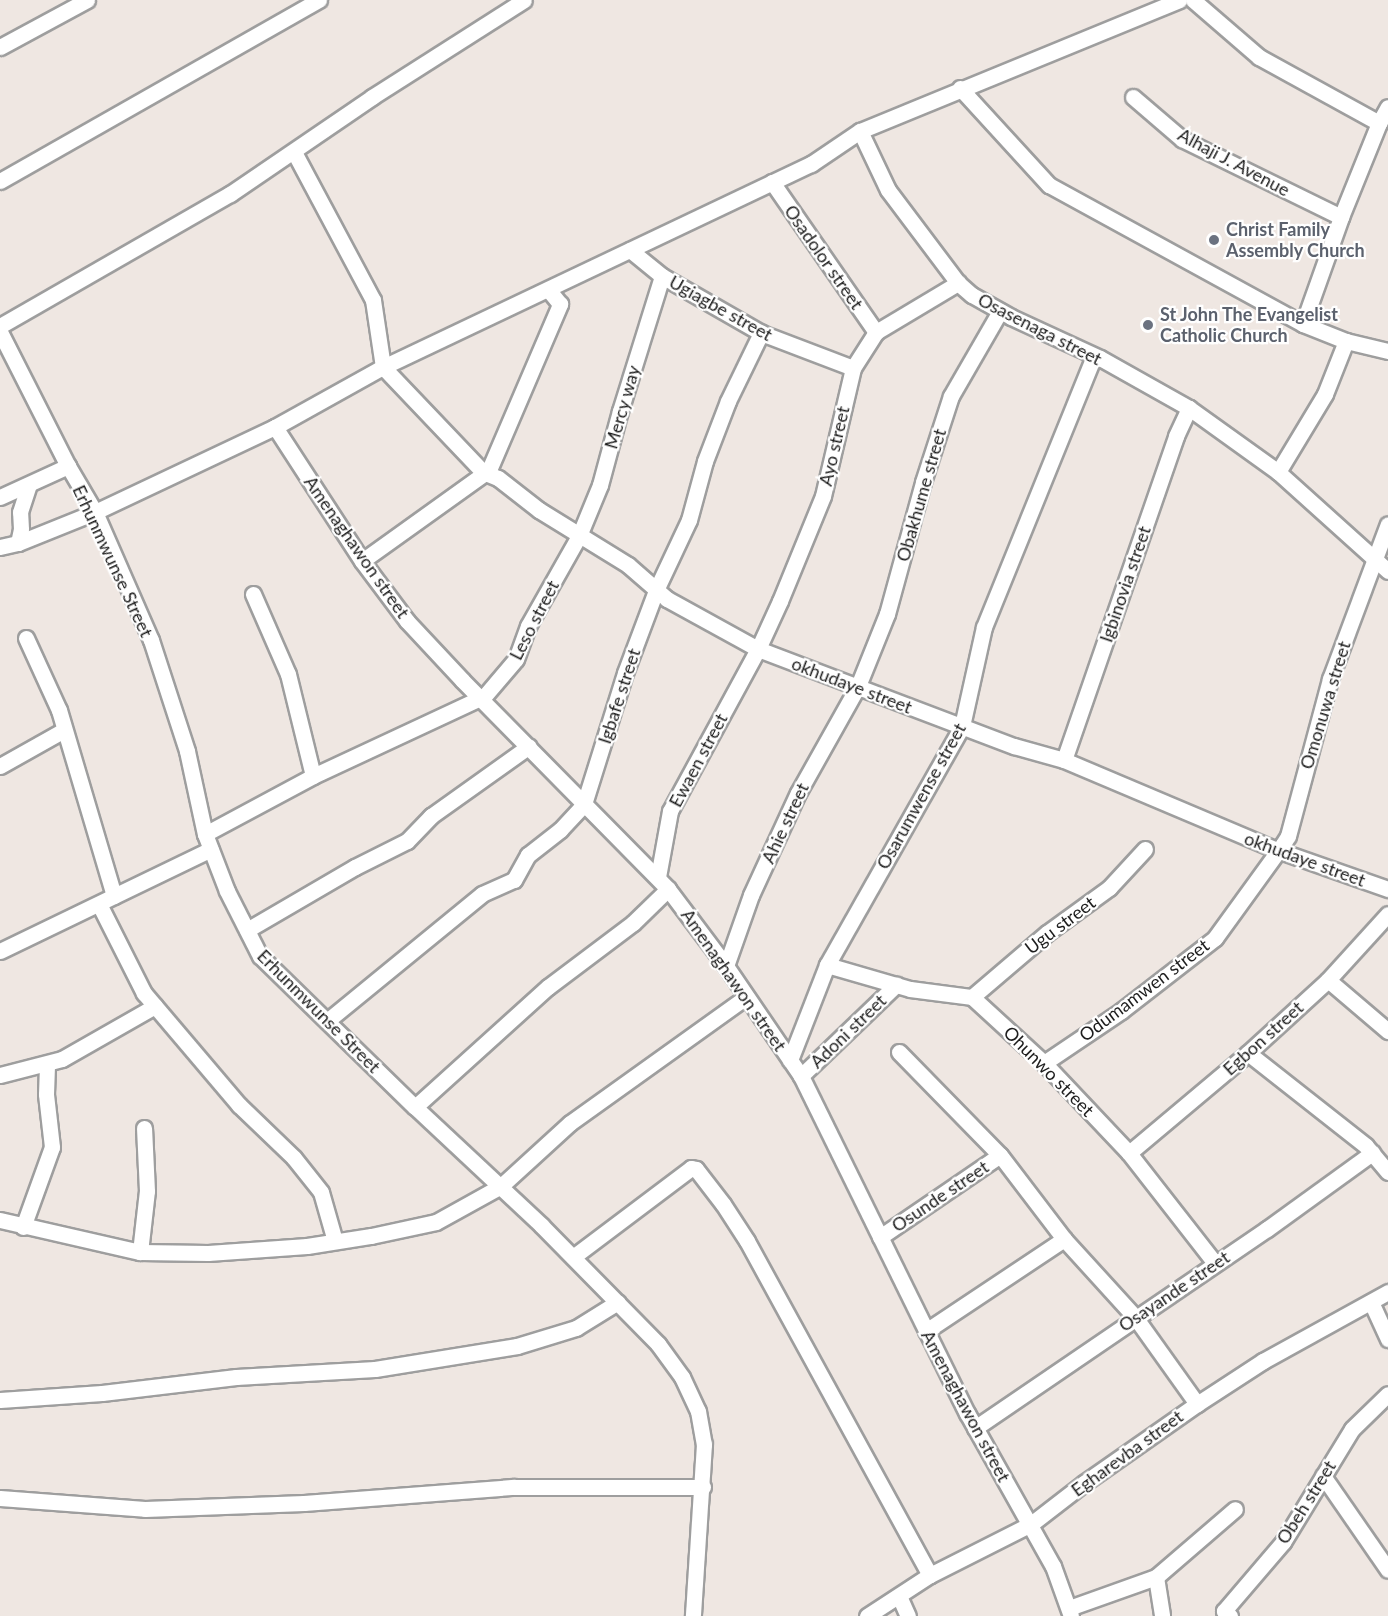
<!DOCTYPE html>
<html>
<head>
<meta charset="utf-8">
<style>
	body { margin:0 }
	#map { position:relative; width:1388px; height:1616px; overflow:hidden; background:#efe7e2; font-family:Lato,sans-serif }
	div>[style] { position:absolute }
	[style*='--x'] { left:calc(var(--x)*1px); top:calc(var(--y)*1px); width:calc(var(--w)*1px); rotate:calc(var(--a)*1deg) }
	.roads { filter:drop-shadow(2px 0 #9e9e9e) drop-shadow(-2px 0 #9e9e9e) drop-shadow(0 2px #9e9e9e) drop-shadow(0 -2px #9e9e9e) }
	.minor>* { height:15px; margin:-7.5px; padding:0 7.5px; transform-origin:7.5px; border-radius:7.5px; background:#fff }
	.dots>* { width:16px; height:16px; translate:-50% -50%; box-sizing:border-box; border:3px solid #fff; border-radius:50% }
	span { translate:-50% -50%; white-space:nowrap; text-align:center; line-height:1.15; -webkit-text-stroke:4.5px #fff; paint-order:stroke }
	.street-label { font-size:18px; color:#1d1d1d }
	.worship-label { font-size:18px; color:#5b616d; font-weight:700 }
	.left { translate:0 -50%; text-align:left }
</style>
</head>
<body>
<div id="map">
	<div class="roads">
		<div class="minor">
			<div style="--x:1193;--y:0;--w:87;--a:40.8"></div>
			<div style="--x:1259;--y:57;--w:137;--a:28.8"></div>
			<div style="--x:0;--y:47;--w:99;--a:-28.4"></div>
			<div style="--x:960;--y:88;--w:132;--a:47.5"></div>
			<div style="--x:1049;--y:185;--w:290;--a:28.7"></div>
			<div style="--x:1303;--y:324;--w:46;--a:21.6"></div>
			<div style="--x:1346;--y:341;--w:43;--a:13.4"></div>
			<div style="--x:1133;--y:97;--w:65;--a:40.6"></div>
			<div style="--x:1182;--y:139;--w:177;--a:26.1"></div>
			<div style="--x:860;--y:131;--w:65;--a:64.6"></div>
			<div style="--x:888;--y:190;--w:116;--a:53"></div>
			<div style="--x:958;--y:283;--w:18;--a:41"></div>
			<div style="--x:972;--y:295;--w:45;--a:29.4"></div>
			<div style="--x:1011;--y:317;--w:98;--a:24.7"></div>
			<div style="--x:1100;--y:358;--w:102;--a:29.3"></div>
			<div style="--x:1189;--y:408;--w:110;--a:35.7"></div>
			<div style="--x:1278;--y:472;--w:148;--a:42"></div>
			<div style="--x:294;--y:152;--w:168;--a:61.9"></div>
			<div style="--x:373;--y:300;--w:68;--a:81.5"></div>
			<div style="--x:383;--y:367;--w:145;--a:46.4"></div>
			<div style="--x:483;--y:472;--w:16;--a:22"></div>
			<div style="--x:498;--y:478;--w:52;--a:38"></div>
			<div style="--x:539;--y:510;--w:105;--a:31.7"></div>
			<div style="--x:628;--y:565;--w:52;--a:41.1"></div>
			<div style="--x:667;--y:599;--w:104;--a:28.8"></div>
			<div style="--x:758;--y:649;--w:274;--a:20.8"></div>
			<div style="--x:1014;--y:746;--w:52;--a:15.6"></div>
			<div style="--x:1064;--y:760;--w:231;--a:22.9"></div>
			<div style="--x:1277;--y:850;--w:118;--a:19.4"></div>
			<div style="--x:0;--y:181;--w:367;--a:-29.6"></div>
			<div style="--x:772;--y:182;--w:183;--a:55.3"></div>
			<div style="--x:630;--y:250;--w:41;--a:39.1"></div>
			<div style="--x:662;--y:276;--w:114;--a:29.9"></div>
			<div style="--x:761;--y:333;--w:98;--a:20.8"></div>
			<div style="--x:1303;--y:324;--w:114;--a:-70.4"></div>
			<div style="--x:1341;--y:217;--w:101;--a:-68"></div>
			<div style="--x:1379;--y:123;--w:18;--a:-61"></div>
			<div style="--x:0;--y:326;--w:265;--a:-29.9"></div>
			<div style="--x:230;--y:194;--w:172;--a:-34.3"></div>
			<div style="--x:372;--y:97;--w:180;--a:-32.5"></div>
			<div style="--x:0;--y:332;--w:150;--a:63.1"></div>
			<div style="--x:68;--y:466;--w:53;--a:59.6"></div>
			<div style="--x:95;--y:512;--w:140;--a:66.4"></div>
			<div style="--x:151;--y:640;--w:117;--a:72"></div>
			<div style="--x:187;--y:751;--w:85;--a:77.8"></div>
			<div style="--x:205;--y:834;--w:61;--a:68.9"></div>
			<div style="--x:227;--y:891;--w:73;--a:63.1"></div>
			<div style="--x:260;--y:956;--w:216;--a:44.3"></div>
			<div style="--x:415;--y:1107;--w:173;--a:43.1"></div>
			<div style="--x:541;--y:1225;--w:167;--a:45.5"></div>
			<div style="--x:658;--y:1344;--w:41;--a:54"></div>
			<div style="--x:682;--y:1377;--w:38;--a:65"></div>
			<div style="--x:698;--y:1411;--w:34;--a:80"></div>
			<div style="--x:704;--y:1444;--w:172;--a:93.7"></div>
			<div style="--x:275;--y:427;--w:160;--a:57"></div>
			<div style="--x:362;--y:561;--w:75;--a:53.1"></div>
			<div style="--x:407;--y:621;--w:81;--a:47"></div>
			<div style="--x:462;--y:680;--w:293;--a:45.4"></div>
			<div style="--x:668;--y:889;--w:96;--a:53"></div>
			<div style="--x:726;--y:966;--w:133;--a:55.7"></div>
			<div style="--x:801;--y:1076;--w:376;--a:63.8"></div>
			<div style="--x:967;--y:1413;--w:176;--a:60.7"></div>
			<div style="--x:1053;--y:1566;--w:53;--a:70.2"></div>
			<div style="--x:1278;--y:472;--w:91;--a:-58.9"></div>
			<div style="--x:1325;--y:394;--w:57;--a:-68.4"></div>
			<div style="--x:0;--y:497;--w:75;--a:-24.5"></div>
			<div style="--x:18;--y:543;--w:14;--a:-78"></div>
			<div style="--x:21;--y:529;--w:17;--a:-93"></div>
			<div style="--x:20;--y:512;--w:29;--a:-72"></div>
			<div style="--x:0;--y:547;--w:18;--a:-13"></div>
			<div style="--x:18;--y:543;--w:83;--a:-21.9"></div>
			<div style="--x:95;--y:512;--w:199;--a:-25.3"></div>
			<div style="--x:275;--y:427;--w:124;--a:-29.1"></div>
			<div style="--x:383;--y:367;--w:474;--a:-25.4"></div>
			<div style="--x:811;--y:164;--w:59;--a:-34"></div>
			<div style="--x:860;--y:131;--w:345;--a:-22.3"></div>
			<div style="--x:362;--y:561;--w:156;--a:-35.6"></div>
			<div style="--x:489;--y:470;--w:181;--a:-66.8"></div>
			<div style="--x:560;--y:304;--w:19;--a:-129"></div>
			<div style="--x:253;--y:594;--w:87;--a:66.4"></div>
			<div style="--x:288;--y:674;--w:105;--a:76.2"></div>
			<div style="--x:26;--y:638;--w:79;--a:65.4"></div>
			<div style="--x:59;--y:710;--w:194;--a:73.5"></div>
			<div style="--x:482;--y:699;--w:52;--a:-49.6"></div>
			<div style="--x:516;--y:659;--w:35;--a:-70"></div>
			<div style="--x:528;--y:626;--w:103;--a:-60.5"></div>
			<div style="--x:579;--y:536;--w:55;--a:-67.6"></div>
			<div style="--x:600;--y:485;--w:77;--a:-74.9"></div>
			<div style="--x:620;--y:411;--w:141;--a:-72.7"></div>
			<div style="--x:1064;--y:760;--w:343;--a:-70.9"></div>
			<div style="--x:1176;--y:436;--w:31;--a:-65"></div>
			<div style="--x:0;--y:766;--w:73;--a:-29.4"></div>
			<div style="--x:205;--y:834;--w:123;--a:-28.2"></div>
			<div style="--x:313;--y:776;--w:184;--a:-25"></div>
			<div style="--x:658;--y:877;--w:67;--a:-79.7"></div>
			<div style="--x:670;--y:811;--w:184;--a:-61.5"></div>
			<div style="--x:758;--y:649;--w:53;--a:-65.4"></div>
			<div style="--x:780;--y:601;--w:113;--a:-67.7"></div>
			<div style="--x:823;--y:496;--w:131;--a:-76.8"></div>
			<div style="--x:853;--y:368;--w:43;--a:-57.4"></div>
			<div style="--x:876;--y:332;--w:96;--a:-30.9"></div>
			<div style="--x:99;--y:904;--w:100;--a:63.2"></div>
			<div style="--x:144;--y:993;--w:147;--a:49.7"></div>
			<div style="--x:239;--y:1105;--w:76;--a:43.9"></div>
			<div style="--x:294;--y:1158;--w:43;--a:51.5"></div>
			<div style="--x:321;--y:1192;--w:51;--a:74.1"></div>
			<div style="--x:247;--y:930;--w:125;--a:-30.3"></div>
			<div style="--x:355;--y:867;--w:58;--a:-26.6"></div>
			<div style="--x:407;--y:841;--w:35;--a:-46"></div>
			<div style="--x:431;--y:816;--w:120;--a:-35.5"></div>
			<div style="--x:0;--y:951;--w:234;--a:-25.8"></div>
			<div style="--x:827;--y:965;--w:86;--a:16.1"></div>
			<div style="--x:910;--y:989;--w:63;--a:7.4"></div>
			<div style="--x:972;--y:997;--w:98;--a:42.5"></div>
			<div style="--x:1044;--y:1063;--w:124;--a:46.6"></div>
			<div style="--x:1129;--y:1153;--w:140;--a:52"></div>
			<div style="--x:726;--y:966;--w:75;--a:-70.6"></div>
			<div style="--x:751;--y:895;--w:112;--a:-65.3"></div>
			<div style="--x:798;--y:793;--w:123;--a:-60.7"></div>
			<div style="--x:858;--y:686;--w:78;--a:-68.1"></div>
			<div style="--x:887;--y:614;--w:137;--a:-74.7"></div>
			<div style="--x:923;--y:482;--w:90;--a:-72"></div>
			<div style="--x:951;--y:396;--w:98;--a:-60"></div>
			<div style="--x:1328;--y:980;--w:79;--a:40.4"></div>
			<div style="--x:972;--y:997;--w:99;--a:-40.5"></div>
			<div style="--x:1047;--y:933;--w:77;--a:-36"></div>
			<div style="--x:1109;--y:888;--w:53;--a:-47.3"></div>
			<div style="--x:327;--y:1021;--w:200;--a:-39.3"></div>
			<div style="--x:482;--y:894;--w:35;--a:-24"></div>
			<div style="--x:514;--y:880;--w:29;--a:-61"></div>
			<div style="--x:528;--y:855;--w:41;--a:-38"></div>
			<div style="--x:560;--y:830;--w:35;--a:-47"></div>
			<div style="--x:584;--y:804;--w:137;--a:-72.6"></div>
			<div style="--x:625;--y:673;--w:91;--a:-69.4"></div>
			<div style="--x:657;--y:588;--w:75;--a:-64.8"></div>
			<div style="--x:689;--y:520;--w:61;--a:-74.8"></div>
			<div style="--x:705;--y:461;--w:64;--a:-69"></div>
			<div style="--x:728;--y:401;--w:76;--a:-64.1"></div>
			<div style="--x:899;--y:1052;--w:144;--a:45.6"></div>
			<div style="--x:1000;--y:1155;--w:106;--a:52.7"></div>
			<div style="--x:1064;--y:1239;--w:105;--a:47.7"></div>
			<div style="--x:1135;--y:1317;--w:107;--a:54.5"></div>
			<div style="--x:1248;--y:1053;--w:150;--a:38.2"></div>
			<div style="--x:1366;--y:1146;--w:34;--a:50"></div>
			<div style="--x:790;--y:1060;--w:102;--a:-68.7"></div>
			<div style="--x:827;--y:965;--w:274;--a:-60.5"></div>
			<div style="--x:962;--y:726;--w:101;--a:-77.5"></div>
			<div style="--x:984;--y:627;--w:292;--a:-67.9"></div>
			<div style="--x:1044;--y:1063;--w:93;--a:-34"></div>
			<div style="--x:1121;--y:1011;--w:119;--a:-37.8"></div>
			<div style="--x:1215;--y:938;--w:116;--a:-54.1"></div>
			<div style="--x:1283;--y:844;--w:9;--a:-58"></div>
			<div style="--x:1288;--y:836;--w:163;--a:-75"></div>
			<div style="--x:1330;--y:679;--w:165;--a:-69.5"></div>
			<div style="--x:0;--y:1075;--w:64;--a:-14.5"></div>
			<div style="--x:62;--y:1059;--w:107;--a:-29.7"></div>
			<div style="--x:801;--y:1076;--w:132;--a:-43.8"></div>
			<div style="--x:415;--y:1107;--w:179;--a:-42.1"></div>
			<div style="--x:548;--y:987;--w:106;--a:-37"></div>
			<div style="--x:633;--y:923;--w:49;--a:-44.2"></div>
			<div style="--x:1129;--y:1153;--w:155;--a:-40"></div>
			<div style="--x:1248;--y:1053;--w:108;--a:-42.4"></div>
			<div style="--x:1328;--y:980;--w:89;--a:-47.7"></div>
			<div style="--x:0;--y:1220;--w:144;--a:12.9"></div>
			<div style="--x:140;--y:1252;--w:68;--a:0.8"></div>
			<div style="--x:208;--y:1253;--w:99;--a:-4"></div>
			<div style="--x:307;--y:1246;--w:65;--a:-8.9"></div>
			<div style="--x:371;--y:1236;--w:66;--a:-12.2"></div>
			<div style="--x:436;--y:1222;--w:74;--a:-29"></div>
			<div style="--x:501;--y:1186;--w:93;--a:-42.4"></div>
			<div style="--x:570;--y:1123;--w:216;--a:-35.6"></div>
			<div style="--x:23;--y:1227;--w:85;--a:-70.1"></div>
			<div style="--x:52;--y:1147;--w:53;--a:-96.5"></div>
			<div style="--x:46;--y:1094;--w:30;--a:-88"></div>
			<div style="--x:880;--y:1237;--w:145;--a:-34.3"></div>
			<div style="--x:140;--y:1252;--w:61;--a:-83.5"></div>
			<div style="--x:147;--y:1191;--w:63;--a:-92.7"></div>
			<div style="--x:573;--y:1257;--w:148;--a:-37"></div>
			<div style="--x:691;--y:1168;--w:5;--a:11"></div>
			<div style="--x:696;--y:1169;--w:44;--a:52.4"></div>
			<div style="--x:723;--y:1204;--w:44;--a:57"></div>
			<div style="--x:747;--y:1241;--w:381;--a:61.3"></div>
			<div style="--x:1371;--y:1302;--w:41;--a:65.3"></div>
			<div style="--x:926;--y:1331;--w:166;--a:-33.7"></div>
			<div style="--x:0;--y:1400;--w:102;--a:-3.9"></div>
			<div style="--x:102;--y:1393;--w:135;--a:-6.8"></div>
			<div style="--x:236;--y:1377;--w:139;--a:-3.3"></div>
			<div style="--x:375;--y:1369;--w:144;--a:-9.2"></div>
			<div style="--x:517;--y:1346;--w:62;--a:-17"></div>
			<div style="--x:576;--y:1328;--w:49;--a:-31.8"></div>
			<div style="--x:975;--y:1428;--w:353;--a:-34.3"></div>
			<div style="--x:1267;--y:1229;--w:130;--a:-35.9"></div>
			<div style="--x:1323;--y:1476;--w:114;--a:55.3"></div>
			<div style="--x:0;--y:1498;--w:145;--a:4.3"></div>
			<div style="--x:145;--y:1509;--w:159;--a:-2.2"></div>
			<div style="--x:304;--y:1503;--w:211;--a:-4.4"></div>
			<div style="--x:514;--y:1487;--w:189;--a:0"></div>
			<div style="--x:1156;--y:1577;--w:39;--a:81"></div>
			<div style="--x:899;--y:1596;--w:22;--a:66"></div>
			<div style="--x:1069;--y:1608;--w:92;--a:-19.6"></div>
			<div style="--x:1156;--y:1577;--w:104;--a:-40.7"></div>
			<div style="--x:867;--y:1616;--w:75;--a:-33.1"></div>
			<div style="--x:930;--y:1575;--w:113;--a:-26.8"></div>
			<div style="--x:1031;--y:1524;--w:67;--a:-37.7"></div>
			<div style="--x:1084;--y:1483;--w:138;--a:-35"></div>
			<div style="--x:1197;--y:1404;--w:79;--a:-33.1"></div>
			<div style="--x:1263;--y:1361;--w:143;--a:-28.9"></div>
			<div style="--x:1230;--y:1616;--w:8;--a:-140"></div>
			<div style="--x:1224;--y:1611;--w:91;--a:-49.5"></div>
			<div style="--x:1283;--y:1542;--w:132;--a:-58.6"></div>
			<div style="--x:1352;--y:1429;--w:50;--a:-44.2"></div>
		</div>
	</div>
	<div class="dots">
		<div style="left:1214px;top:240px;background:#6b7280"></div>
		<div style="left:1148px;top:325px;background:#6b7280"></div>
	</div>
	<div class="street-label">
		<span style="left:1234px;top:162px;rotate:28deg">Alhaji J. Avenue</span>
		<span style="left:824px;top:257px;rotate:55deg">Osadolor street</span>
		<span style="left:721px;top:308px;rotate:29deg">Ugiagbe street</span>
		<span style="left:1040px;top:329px;rotate:27deg">Osasenaga street</span>
		<span style="left:622px;top:407px;rotate:-74deg">Mercy way</span>
		<span style="left:834px;top:446px;rotate:-77deg">Ayo street</span>
		<span style="left:921px;top:495px;rotate:-74deg">Obakhume street</span>
		<span style="left:357px;top:547px;rotate:55deg">Amenaghawon street</span>
		<span style="left:113px;top:561px;rotate:65deg">Erhunmwunse Street</span>
		<span style="left:1125px;top:584px;rotate:-71deg">Igbinovia street</span>
		<span style="left:534px;top:620px;rotate:-63deg">Leso street</span>
		<span style="left:852px;top:685px;rotate:21deg">okhudaye street</span>
		<span style="left:619px;top:696px;rotate:-72deg">Igbafe street</span>
		<span style="left:1325px;top:705px;rotate:-73deg">Omonuwa street</span>
		<span style="left:698px;top:760px;rotate:-62deg">Ewaen street</span>
		<span style="left:921px;top:796px;rotate:-61deg">Osarumwense street</span>
		<span style="left:785px;top:823px;rotate:-65deg">Ahie street</span>
		<span style="left:1305px;top:859px;rotate:20deg">okhudaye street</span>
		<span style="left:1060px;top:925px;rotate:-37deg">Ugu street</span>
		<span style="left:734px;top:980px;rotate:55deg">Amenaghawon street</span>
		<span style="left:1144px;top:990px;rotate:-37deg">Odumamwen street</span>
		<span style="left:319px;top:1011px;rotate:45deg">Erhunmwunse Street</span>
		<span style="left:848px;top:1031px;rotate:-44deg">Adoni street</span>
		<span style="left:1263px;top:1038px;rotate:-42deg">Egbon street</span>
		<span style="left:1049px;top:1071px;rotate:45deg">Ohunwo street</span>
		<span style="left:940px;top:1196px;rotate:-34deg">Osunde street</span>
		<span style="left:1174px;top:1291px;rotate:-34deg">Osayande street</span>
		<span style="left:966px;top:1406px;rotate:62deg">Amenaghawon street</span>
		<span style="left:1127px;top:1453px;rotate:-36deg">Egharevba street</span>
		<span style="left:1306px;top:1502px;rotate:-58deg">Obeh street</span>
	</div>
	<div class="worship-label">
		<span class="left" style="left:1226px;top:240px">Christ Family<br>Assembly Church</span>
		<span class="left" style="left:1160px;top:325px">St John The Evangelist<br>Catholic Church</span>
	</div>
</div>
</body>
</html>
